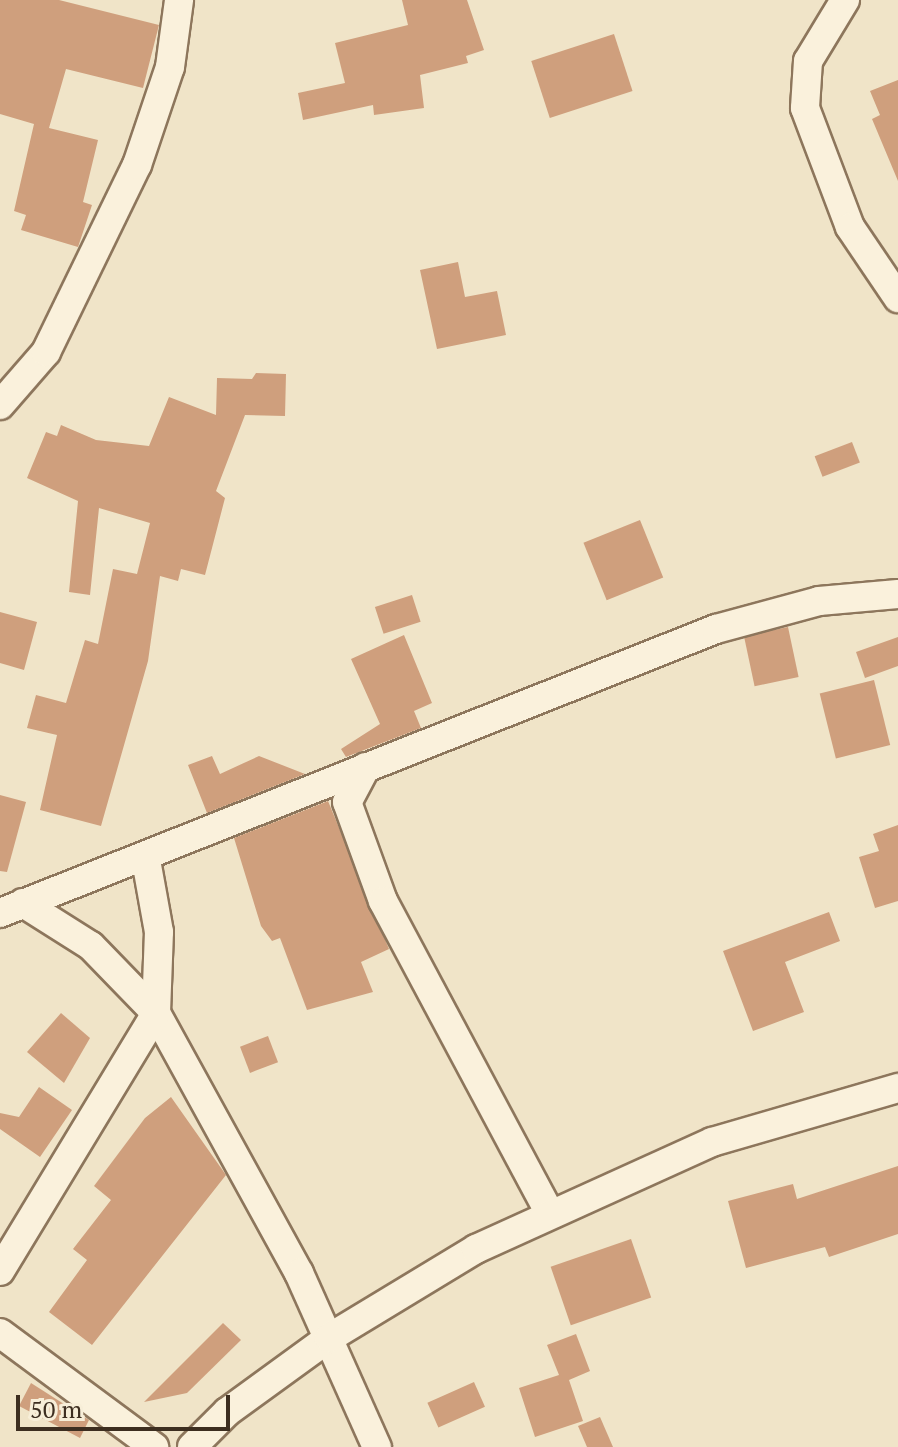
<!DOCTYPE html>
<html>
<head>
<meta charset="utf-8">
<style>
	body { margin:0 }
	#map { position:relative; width:898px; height:1447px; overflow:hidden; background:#f0e4c8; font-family:"PT Serif",serif }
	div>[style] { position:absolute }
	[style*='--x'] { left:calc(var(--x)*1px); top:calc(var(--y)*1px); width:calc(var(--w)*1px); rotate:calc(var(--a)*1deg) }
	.building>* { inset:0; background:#cf9f7d; transform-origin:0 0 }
	.roads { filter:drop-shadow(2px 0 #8d765c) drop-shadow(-2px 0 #8d765c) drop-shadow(0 2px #8d765c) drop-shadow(0 -2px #8d765c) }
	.street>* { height:28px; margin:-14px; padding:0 14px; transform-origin:14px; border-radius:14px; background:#faf1dc }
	span { translate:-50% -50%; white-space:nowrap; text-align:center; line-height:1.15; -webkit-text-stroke:7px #f7eed8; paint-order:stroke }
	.scale { position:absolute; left:16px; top:1395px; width:214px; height:36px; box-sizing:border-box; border:4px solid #3d2e20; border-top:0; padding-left:10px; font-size:24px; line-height:28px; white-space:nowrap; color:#3d2e20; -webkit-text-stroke:6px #f7eed8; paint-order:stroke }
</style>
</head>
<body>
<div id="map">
	<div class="building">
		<div style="clip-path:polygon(0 0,59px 0,159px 25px,143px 88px,66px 69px,49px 128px,98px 140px,83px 202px,92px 205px,78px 247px,21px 230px,26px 215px,14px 211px,34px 124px,0 114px)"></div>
		<div style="clip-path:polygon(402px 0,467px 0,484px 50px,466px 56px,468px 63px,420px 75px,424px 108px,374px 115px,373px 105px,303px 120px,298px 93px,345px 83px,335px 43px,408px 25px)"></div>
		<div style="left:614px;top:34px;width:60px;height:87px;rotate:72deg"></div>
		<div style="clip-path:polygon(898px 80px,898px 181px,872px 119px,880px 115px,870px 91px)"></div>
		<div style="clip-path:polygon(458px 262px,465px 297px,497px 291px,506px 335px,437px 349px,420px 270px)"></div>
		<div style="clip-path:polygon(256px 373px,286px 374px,285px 416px,245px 415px,216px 491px,225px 498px,205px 575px,181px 569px,178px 581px,160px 576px,148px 661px,101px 826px,40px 810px,57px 735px,27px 728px,36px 695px,66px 703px,85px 640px,98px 644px,113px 569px,137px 574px,150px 523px,99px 508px,90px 595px,69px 592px,78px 501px,27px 478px,46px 432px,57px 436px,61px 425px,96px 440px,149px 446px,169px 397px,216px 415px,217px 378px,252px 379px)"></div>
		<div style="left:852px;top:442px;width:22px;height:40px;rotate:69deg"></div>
		<div style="left:640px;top:520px;width:62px;height:61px;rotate:68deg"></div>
		<div style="left:412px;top:595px;width:28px;height:39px;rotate:72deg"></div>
		<div style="clip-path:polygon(0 612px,37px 622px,24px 670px,0 663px)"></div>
		<div style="left:788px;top:627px;width:51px;height:45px;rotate:78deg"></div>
		<div style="clip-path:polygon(404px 635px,432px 703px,414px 711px,421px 728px,346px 757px,341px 749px,380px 724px,351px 659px)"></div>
		<div style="clip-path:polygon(898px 637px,898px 666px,865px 678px,856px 652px)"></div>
		<div style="left:874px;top:680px;width:67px;height:56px;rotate:76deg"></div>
		<div style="clip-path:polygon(212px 756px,220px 774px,259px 756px,305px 774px,207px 813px,188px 765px)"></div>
		<div style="clip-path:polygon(0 795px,26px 802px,7px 872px,0 871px)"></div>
		<div style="clip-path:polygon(328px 801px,389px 949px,361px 962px,373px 992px,307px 1010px,280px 938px,272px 941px,261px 926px,234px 838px)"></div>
		<div style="clip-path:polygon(898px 825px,898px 901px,875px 908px,859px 857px,879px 851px,873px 834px)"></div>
		<div style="clip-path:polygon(829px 912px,840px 941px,785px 962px,804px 1012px,753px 1031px,723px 951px)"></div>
		<div style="clip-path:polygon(61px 1013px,90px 1038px,64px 1083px,27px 1052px)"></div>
		<div style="left:268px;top:1036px;width:28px;height:30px;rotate:69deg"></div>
		<div style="clip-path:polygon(39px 1087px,72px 1110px,40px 1157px,0 1129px,0 1113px,19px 1117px)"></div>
		<div style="clip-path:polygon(171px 1097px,226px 1175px,92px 1345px,49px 1312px,87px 1260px,73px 1249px,111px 1200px,94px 1186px,145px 1118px)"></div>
		<div style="clip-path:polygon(898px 1166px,898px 1234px,829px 1257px,825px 1247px,746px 1268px,728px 1201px,793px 1184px,797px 1199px)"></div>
		<div style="left:631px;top:1239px;width:62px;height:85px;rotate:71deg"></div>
		<div style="clip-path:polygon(223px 1323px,241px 1340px,187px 1393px,144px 1402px)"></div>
		<div style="clip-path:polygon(576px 1334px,590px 1371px,569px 1380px,583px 1421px,535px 1437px,519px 1388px,559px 1375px,547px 1345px)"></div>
		<div style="left:474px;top:1382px;width:27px;height:51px;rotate:66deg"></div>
		<div style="clip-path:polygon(31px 1383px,89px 1420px,80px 1438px,19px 1406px)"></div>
		<div style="clip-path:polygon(600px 1417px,613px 1447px,587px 1447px,578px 1426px)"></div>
	</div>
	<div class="roads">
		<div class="street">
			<div style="--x:845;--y:0;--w:71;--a:121.2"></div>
			<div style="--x:808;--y:61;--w:47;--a:93.7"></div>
			<div style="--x:805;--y:108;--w:127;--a:69.3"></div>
			<div style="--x:850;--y:227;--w:86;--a:55.9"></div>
			<div style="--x:0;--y:405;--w:70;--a:-49"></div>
			<div style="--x:46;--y:352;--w:208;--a:-64.1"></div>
			<div style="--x:137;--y:165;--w:103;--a:-71.4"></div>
			<div style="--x:170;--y:67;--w:68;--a:-82.3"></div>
			<div style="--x:366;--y:767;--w:40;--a:118"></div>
			<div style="--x:347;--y:802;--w:105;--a:70"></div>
			<div style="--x:383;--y:901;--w:355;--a:61.9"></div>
			<div style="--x:23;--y:903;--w:80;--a:32.3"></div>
			<div style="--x:91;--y:946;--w:93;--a:45.9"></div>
			<div style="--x:156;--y:1013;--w:297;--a:61.2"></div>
			<div style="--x:299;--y:1273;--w:191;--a:65.9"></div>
			<div style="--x:0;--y:913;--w:770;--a:-21.64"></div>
			<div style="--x:716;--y:629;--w:107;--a:-15.2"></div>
			<div style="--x:819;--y:601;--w:79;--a:-5.1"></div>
			<div style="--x:0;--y:1271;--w:301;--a:-58.8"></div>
			<div style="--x:156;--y:1013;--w:81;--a:-87.9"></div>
			<div style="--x:159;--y:932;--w:73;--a:-100.2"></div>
			<div style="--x:0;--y:1333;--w:192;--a:36.5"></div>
			<div style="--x:192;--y:1447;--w:49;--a:-45"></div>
			<div style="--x:227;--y:1412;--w:126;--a:-36"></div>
			<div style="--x:329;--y:1338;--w:172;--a:-31.2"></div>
			<div style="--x:476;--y:1249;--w:259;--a:-24.4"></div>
			<div style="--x:712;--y:1142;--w:194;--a:-16.2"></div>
		</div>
	</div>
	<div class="scale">50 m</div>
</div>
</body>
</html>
